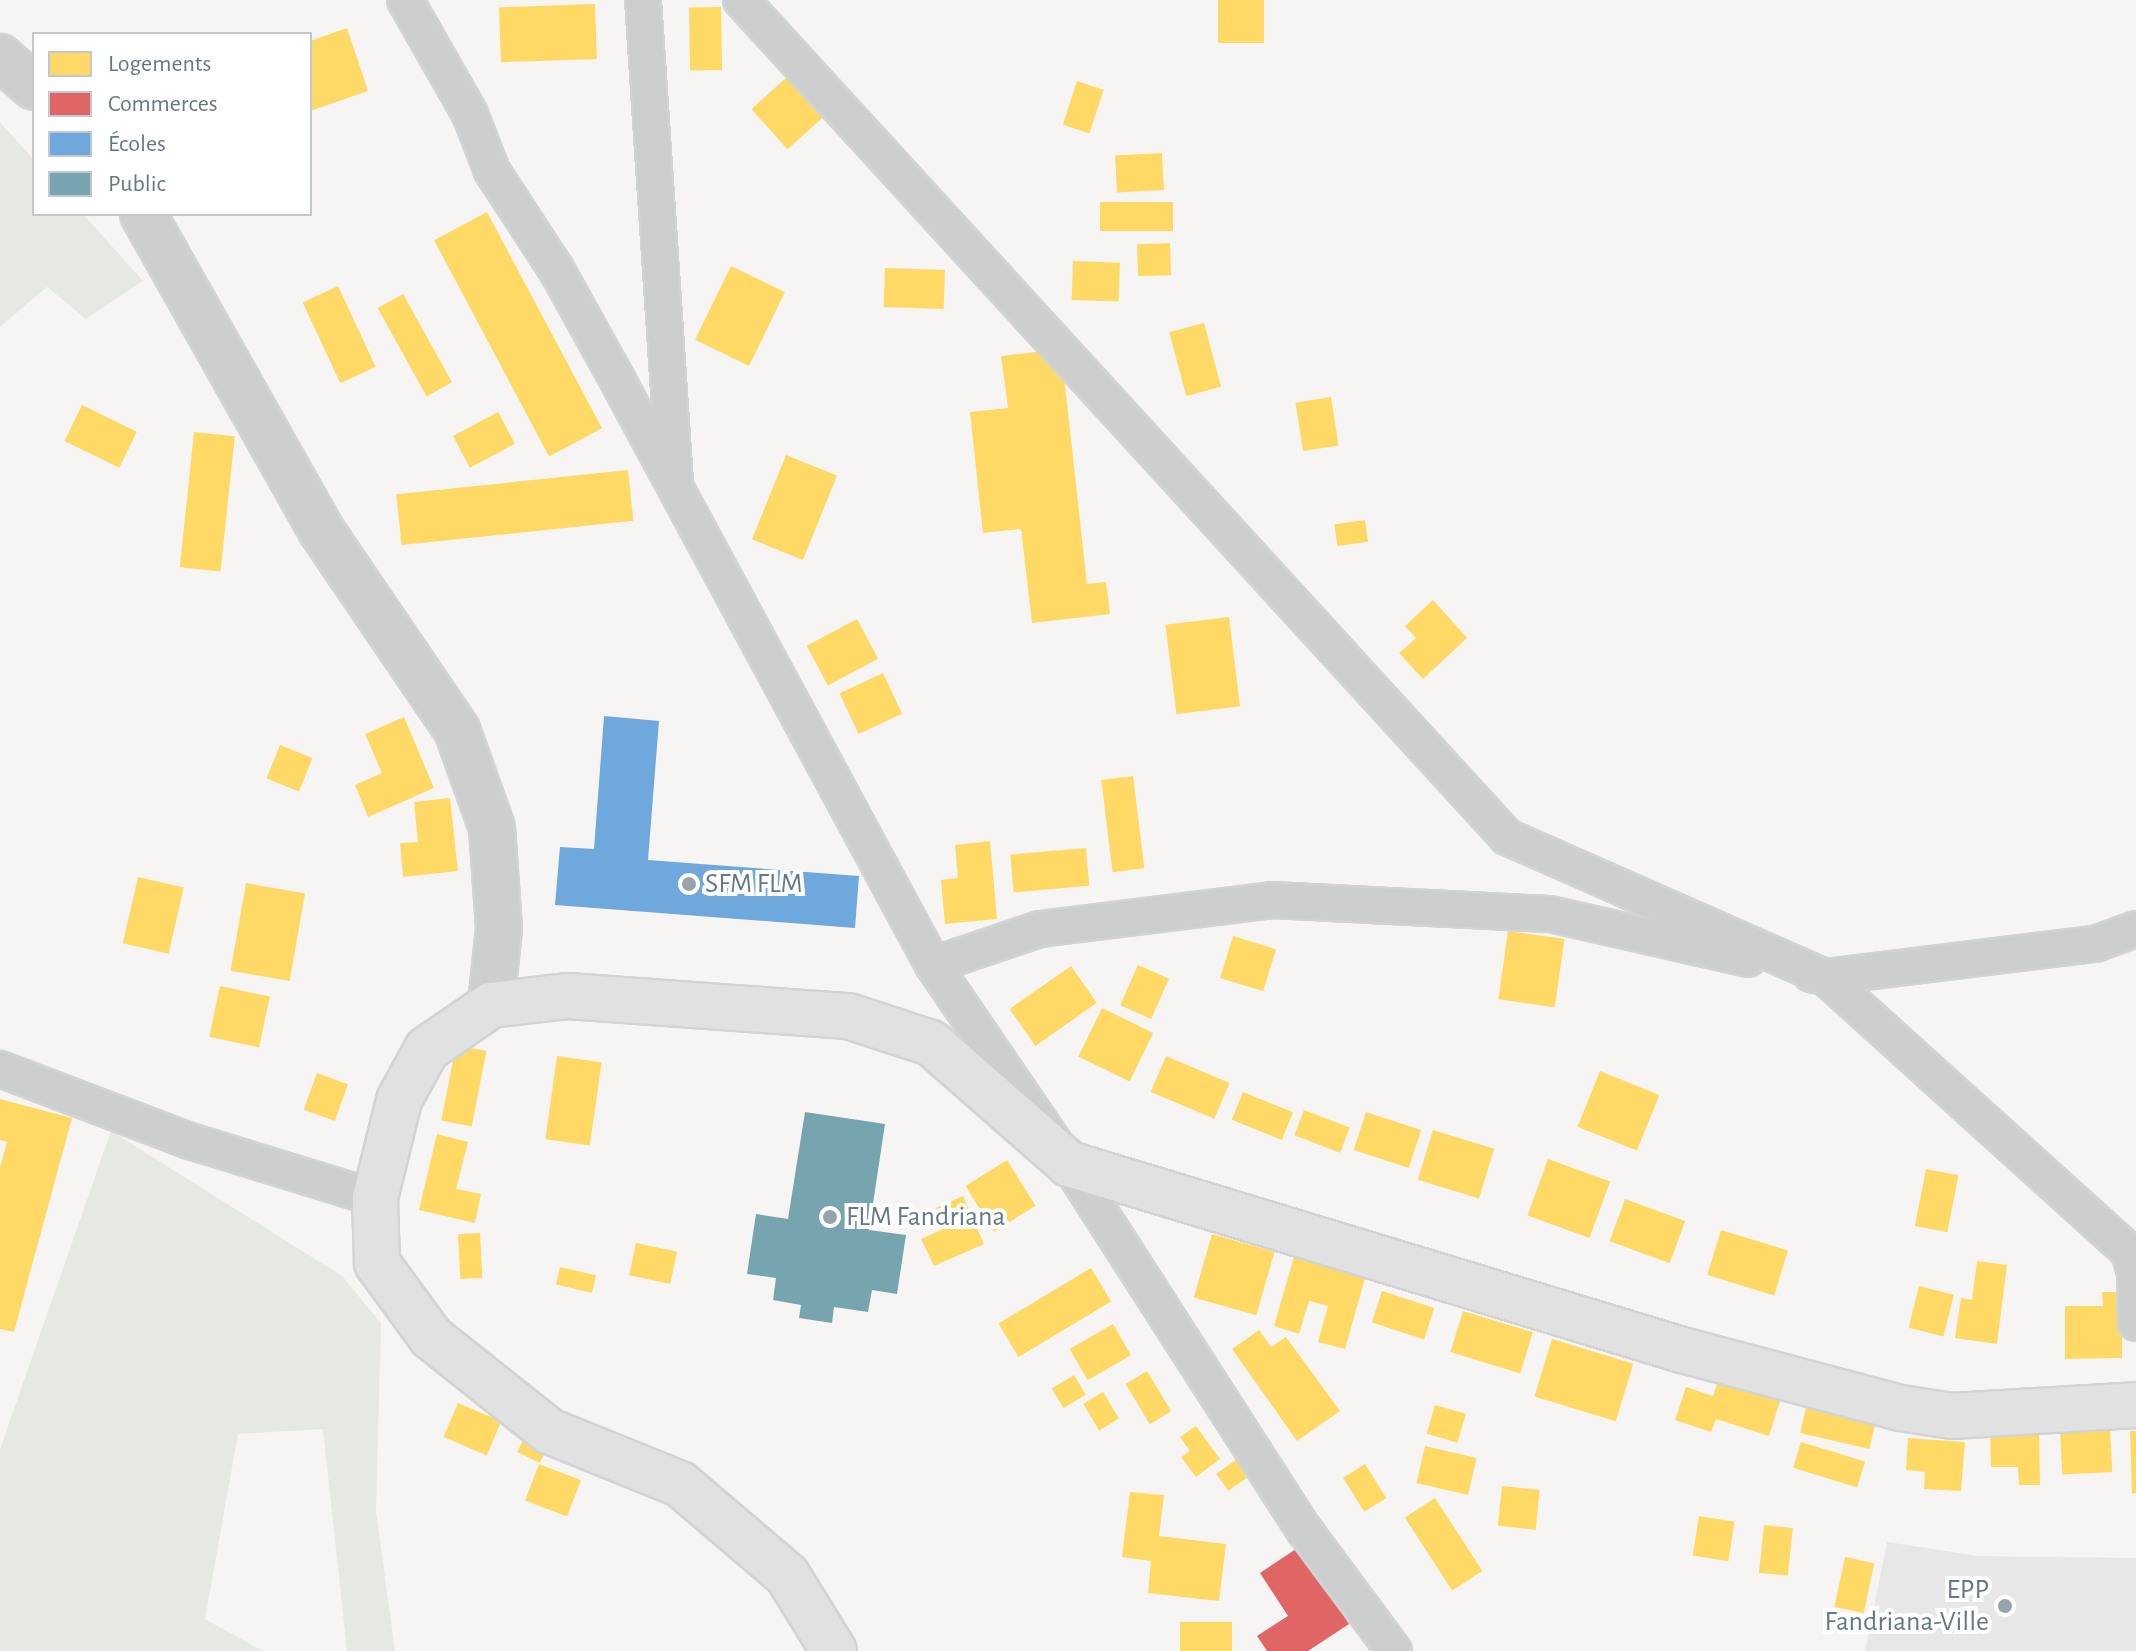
<!DOCTYPE html>
<html>
<head>
<meta charset="utf-8">
<style>
	body { margin:0 }
	#map { position:relative; width:2136px; height:1651px; overflow:hidden; background:#f6f5f4; font-family:"Alegreya Sans",sans-serif }
	div>[style] { position:absolute }
	[style*='--x'] { left:calc(var(--x)*1px); top:calc(var(--y)*1px); width:calc(var(--w)*1px); rotate:calc(var(--a)*1deg) }
	.built>* { inset:0; background:#e6e7e6 }
	.green>* { inset:0; background:#e6e9e2 }
	.homes>* { inset:0; background:#ffd966; transform-origin:0 0 }
	.shops>* { inset:0; background:#e06666 }
	.schools>* { inset:0; background:#6fa8dc }
	.public>* { inset:0; background:#76a5af }
	.roads { filter:drop-shadow(2px 0 #d2d3d4) drop-shadow(-2px 0 #d2d3d4) drop-shadow(0 2px #d2d3d4) drop-shadow(0 -2px #d2d3d4) }
	.minor>* { height:34px; margin:-17px; padding:0 17px; transform-origin:17px; border-radius:17px; background:#cdcfcf }
	.tertiary>* { height:44px; margin:-22px; padding:0 22px; transform-origin:22px; border-radius:22px; background:#cdcfcf }
	.secondary>* { height:44px; margin:-22px; padding:0 22px; transform-origin:22px; border-radius:22px; background:#e1e1e2 }
	.dots>* { width:22px; height:22px; translate:-50% -50%; box-sizing:border-box; border:4px solid #fff; border-radius:50% }
	span { translate:-50% -50%; white-space:nowrap; text-align:center; line-height:1.15; -webkit-text-stroke:8px #fff; paint-order:stroke }
	.poi-label { font-size:28px; color:#647986 }
	.left { translate:0 -50%; text-align:left }
	.right { translate:-100% -50%; text-align:right }
	.legend { position:absolute; left:32px; top:32px; width:280px; height:184px; box-sizing:border-box; background:#fff; border:2px solid #c1c9cf; margin:0; padding:10px 14px; list-style:none; font-size:24px; color:#647986 }
	.legend li { display:flex; align-items:center; gap:16px; height:40px }
	.legend b { width:40px; border:2px solid #c1c9cf }
</style>
</head>
<body>
<div id="map">
	<div class="built">
		<div style="clip-path:polygon(1887px 1542px,1978px 1556px,2136px 1558px,2136px 1651px,1865px 1651px)"></div>
	</div>
	<div class="green">
		<div style="clip-path:polygon(0 122px,34px 160px,34px 214px,83px 214px,143px 281px,86px 319px,47px 287px,0 327px)"></div>
		<div style="clip-path:polygon(111px 1131px,342px 1276px,381px 1323px,376px 1511px,395px 1651px,347px 1651px,323px 1429px,238px 1434px,205px 1619px,263px 1651px,0 1651px,0 1449px)"></div>
	</div>
	<div class="homes">
		<div style="left:1218px;top:0;width:46px;height:43px"></div>
		<div style="left:595px;top:4px;width:55px;height:96px;rotate:88deg"></div>
		<div style="left:721px;top:7px;width:63px;height:32px;rotate:89deg"></div>
		<div style="clip-path:polygon(347px 28px,368px 91px,310px 111px,310px 41px)"></div>
		<div style="left:796px;top:69px;width:54px;height:60px;rotate:48deg"></div>
		<div style="left:1077px;top:81px;width:28px;height:46px;rotate:18deg"></div>
		<div style="left:1162px;top:153px;width:37px;height:47px;rotate:87deg"></div>
		<div style="left:1100px;top:202px;width:73px;height:29px"></div>
		<div style="left:487px;top:212px;width:245px;height:60px;rotate:62deg"></div>
		<div style="left:1170px;top:243px;width:32px;height:33px;rotate:88deg"></div>
		<div style="left:1073px;top:261px;width:47px;height:39px;rotate:2deg"></div>
		<div style="left:731px;top:266px;width:60px;height:82px;rotate:26deg"></div>
		<div style="left:885px;top:268px;width:60px;height:39px;rotate:2deg"></div>
		<div style="left:338px;top:286px;width:89px;height:39px;rotate:65deg"></div>
		<div style="left:403px;top:294px;width:101px;height:29px;rotate:61deg"></div>
		<div style="left:1204px;top:323px;width:66px;height:36px;rotate:75deg"></div>
		<div style="clip-path:polygon(1061px 349px,1087px 584px,1106px 582px,1110px 614px,1032px 623px,1021px 529px,983px 533px,970px 412px,1008px 408px,1001px 356px)"></div>
		<div style="left:1331px;top:397px;width:49px;height:36px;rotate:81deg"></div>
		<div style="left:82px;top:405px;width:61px;height:40px;rotate:26deg"></div>
		<div style="left:498px;top:412px;width:36px;height:51px;rotate:62deg"></div>
		<div style="left:194px;top:432px;width:41px;height:136px;rotate:6deg"></div>
		<div style="left:786px;top:455px;width:55px;height:91px;rotate:22deg"></div>
		<div style="left:628px;top:470px;width:51px;height:233px;rotate:84deg"></div>
		<div style="left:1365px;top:520px;width:22px;height:31px;rotate:82deg"></div>
		<div style="clip-path:polygon(1433px 600px,1467px 638px,1423px 679px,1399px 653px,1416px 638px,1405px 626px)"></div>
		<div style="left:1229px;top:617px;width:90px;height:64px;rotate:83deg"></div>
		<div style="left:857px;top:619px;width:45px;height:57px;rotate:62deg"></div>
		<div style="left:883px;top:673px;width:45px;height:48px;rotate:65deg"></div>
		<div style="clip-path:polygon(404px 717px,434px 788px,368px 817px,355px 785px,382px 773px,365px 734px)"></div>
		<div style="left:280px;top:745px;width:35px;height:36px;rotate:22deg"></div>
		<div style="left:1133px;top:776px;width:93px;height:32px;rotate:83deg"></div>
		<div style="clip-path:polygon(450px 798px,458px 871px,403px 877px,400px 843px,418px 842px,414px 802px)"></div>
		<div style="clip-path:polygon(990px 841px,997px 919px,945px 924px,941px 880px,958px 878px,955px 845px)"></div>
		<div style="left:1086px;top:848px;width:38px;height:76px;rotate:85deg"></div>
		<div style="left:138px;top:877px;width:47px;height:68px;rotate:13deg"></div>
		<div style="left:246px;top:883px;width:60px;height:89px;rotate:10deg"></div>
		<div style="left:1508px;top:931px;width:57px;height:69px;rotate:8deg"></div>
		<div style="left:1233px;top:936px;width:45px;height:44px;rotate:17deg"></div>
		<div style="left:1138px;top:965px;width:34px;height:44px;rotate:24deg"></div>
		<div style="left:1071px;top:966px;width:45px;height:75px;rotate:55deg"></div>
		<div style="left:220px;top:986px;width:51px;height:52px;rotate:12deg"></div>
		<div style="left:1102px;top:1008px;width:57px;height:54px;rotate:26deg"></div>
		<div style="left:456px;top:1045px;width:31px;height:77px;rotate:11deg"></div>
		<div style="left:557px;top:1056px;width:45px;height:84px;rotate:8deg"></div>
		<div style="left:1166px;top:1056px;width:69px;height:39px;rotate:23deg"></div>
		<div style="left:1600px;top:1071px;width:64px;height:60px;rotate:22deg"></div>
		<div style="left:317px;top:1073px;width:33px;height:39px;rotate:20deg"></div>
		<div style="left:1243px;top:1092px;width:54px;height:30px;rotate:22deg"></div>
		<div style="clip-path:polygon(0 1099px,72px 1118px,14px 1332px,0 1329px,0 1168px,7px 1142px,0 1140px)"></div>
		<div style="left:1304px;top:1110px;width:49px;height:27px;rotate:21deg"></div>
		<div style="left:1366px;top:1112px;width:58px;height:40px;rotate:18deg"></div>
		<div style="left:1433px;top:1130px;width:64px;height:52px;rotate:17deg"></div>
		<div style="clip-path:polygon(437px 1134px,468px 1142px,456px 1189px,481px 1194px,475px 1223px,419px 1210px)"></div>
		<div style="left:1548px;top:1159px;width:66px;height:60px;rotate:20deg"></div>
		<div style="left:1007px;top:1160px;width:54px;height:49px;rotate:58deg"></div>
		<div style="left:1926px;top:1169px;width:33px;height:58px;rotate:11deg"></div>
		<div style="clip-path:polygon(963px 1196px,984px 1244px,934px 1266px,921px 1239px,945px 1228px,936px 1208px)"></div>
		<div style="left:1625px;top:1199px;width:64px;height:45px;rotate:20deg"></div>
		<div style="left:1721px;top:1230px;width:70px;height:47px;rotate:17deg"></div>
		<div style="left:480px;top:1233px;width:45px;height:22px;rotate:87deg"></div>
		<div style="left:1212px;top:1234px;width:65px;height:66px;rotate:16deg"></div>
		<div style="left:636px;top:1243px;width:42px;height:33px;rotate:12deg"></div>
		<div style="clip-path:polygon(1294px 1257px,1365px 1278px,1345px 1349px,1318px 1342px,1328px 1306px,1309px 1301px,1299px 1334px,1274px 1326px)"></div>
		<div style="clip-path:polygon(1977px 1261px,2007px 1265px,1997px 1344px,1955px 1338px,1961px 1298px,1972px 1300px)"></div>
		<div style="left:560px;top:1267px;width:37px;height:18px;rotate:13deg"></div>
		<div style="left:1091px;top:1268px;width:39px;height:108px;rotate:59deg"></div>
		<div style="left:1919px;top:1286px;width:36px;height:43px;rotate:14deg"></div>
		<div style="left:1382px;top:1291px;width:55px;height:33px;rotate:18deg"></div>
		<div style="clip-path:polygon(2102px 1292px,2122px 1292px,2122px 1358px,2065px 1359px,2065px 1306px,2103px 1306px)"></div>
		<div style="left:1463px;top:1311px;width:73px;height:43px;rotate:17deg"></div>
		<div style="left:1113px;top:1324px;width:36px;height:50px;rotate:60deg"></div>
		<div style="clip-path:polygon(1259px 1330px,1271px 1347px,1286px 1337px,1340px 1411px,1297px 1441px,1232px 1349px)"></div>
		<div style="left:1552px;top:1339px;width:85px;height:60px;rotate:17deg"></div>
		<div style="left:1147px;top:1371px;width:47px;height:25px;rotate:59deg"></div>
		<div style="left:1074px;top:1375px;width:23px;height:26px;rotate:59deg"></div>
		<div style="clip-path:polygon(1718px 1381px,1780px 1401px,1769px 1436px,1716px 1419px,1711px 1432px,1675px 1420px,1686px 1387px,1713px 1396px)"></div>
		<div style="left:1103px;top:1392px;width:31px;height:23px;rotate:59deg"></div>
		<div style="left:1808px;top:1399px;width:71px;height:35px;rotate:13deg"></div>
		<div style="left:458px;top:1403px;width:47px;height:37px;rotate:23deg"></div>
		<div style="left:1435px;top:1405px;width:32px;height:30px;rotate:16deg"></div>
		<div style="left:530px;top:1426px;width:25px;height:29px;rotate:26deg"></div>
		<div style="clip-path:polygon(1196px 1426px,1220px 1459px,1196px 1477px,1181px 1457px,1190px 1451px,1180px 1437px)"></div>
		<div style="left:2110px;top:1429px;width:43px;height:50px;rotate:87deg"></div>
		<div style="clip-path:polygon(2130px 1431px,2136px 1431px,2136px 1493px,2132px 1494px)"></div>
		<div style="clip-path:polygon(1990px 1432px,2039px 1432px,2040px 1485px,2019px 1485px,2018px 1467px,1991px 1467px)"></div>
		<div style="clip-path:polygon(1908px 1438px,1965px 1442px,1961px 1491px,1924px 1489px,1925px 1472px,1906px 1470px)"></div>
		<div style="left:1801px;top:1442px;width:67px;height:27px;rotate:17deg"></div>
		<div style="left:1425px;top:1446px;width:53px;height:38px;rotate:13deg"></div>
		<div style="left:1240px;top:1457px;width:21px;height:29px;rotate:55deg"></div>
		<div style="left:539px;top:1464px;width:45px;height:39px;rotate:21deg"></div>
		<div style="left:1365px;top:1464px;width:40px;height:26px;rotate:58deg"></div>
		<div style="left:1502px;top:1486px;width:38px;height:40px;rotate:6deg"></div>
		<div style="clip-path:polygon(1130px 1492px,1164px 1495px,1159px 1536px,1226px 1544px,1219px 1601px,1148px 1593px,1151px 1561px,1122px 1557px)"></div>
		<div style="left:1435px;top:1498px;width:87px;height:36px;rotate:57deg"></div>
		<div style="left:1699px;top:1516px;width:36px;height:40px;rotate:9deg"></div>
		<div style="left:1764px;top:1525px;width:29px;height:48px;rotate:6deg"></div>
		<div style="left:1845px;top:1557px;width:30px;height:51px;rotate:12deg"></div>
		<div style="left:1180px;top:1622px;width:52px;height:29px"></div>
	</div>
	<div class="shops">
		<div style="clip-path:polygon(1299px 1547px,1349px 1624px,1308px 1651px,1267px 1651px,1257px 1636px,1288px 1616px,1260px 1573px)"></div>
	</div>
	<div class="schools">
		<div style="clip-path:polygon(604px 716px,659px 721px,648px 860px,859px 876px,855px 928px,555px 905px,560px 847px,594px 849px)"></div>
	</div>
	<div class="public">
		<div style="clip-path:polygon(805px 1112px,885px 1124px,869px 1230px,906px 1235px,897px 1294px,872px 1290px,868px 1312px,834px 1307px,832px 1323px,799px 1318px,801px 1305px,773px 1300px,776px 1278px,747px 1274px,756px 1214px,788px 1219px)"></div>
	</div>
	<div class="roads">
		<div class="minor">
			<div style="--x:405;--y:0;--w:131;--a:60.3"></div>
			<div style="--x:470;--y:114;--w:61;--a:68.9"></div>
			<div style="--x:492;--y:171;--w:117;--a:56.9"></div>
			<div style="--x:556;--y:269;--w:128;--a:61"></div>
			<div style="--x:618;--y:381;--w:664;--a:61.66"></div>
			<div style="--x:933;--y:965;--w:241;--a:55.7"></div>
			<div style="--x:1069;--y:1164;--w:436;--a:57.3"></div>
			<div style="--x:1305;--y:1531;--w:149;--a:53.4"></div>
			<div style="--x:643;--y:0;--w:480;--a:86.2"></div>
			<div style="--x:741;--y:0;--w:1135;--a:47.54"></div>
			<div style="--x:1507;--y:837;--w:347;--a:23.8"></div>
			<div style="--x:1825;--y:977;--w:410;--a:42.1"></div>
			<div style="--x:2129;--y:1252;--w:22;--a:74"></div>
			<div style="--x:2135;--y:1273;--w:50;--a:88.9"></div>
			<div style="--x:933;--y:965;--w:113;--a:-18.6"></div>
			<div style="--x:1040;--y:929;--w:234;--a:-7.1"></div>
			<div style="--x:1272;--y:900;--w:278;--a:2.9"></div>
			<div style="--x:1550;--y:914;--w:203;--a:12.8"></div>
			<div style="--x:1811;--y:974;--w:14;--a:12"></div>
			<div style="--x:1825;--y:977;--w:272;--a:-7"></div>
			<div style="--x:2095;--y:944;--w:44;--a:-20.1"></div>
			<div style="--x:0;--y:1069;--w:203;--a:20.8"></div>
			<div style="--x:190;--y:1141;--w:194;--a:17.1"></div>
		</div>
		<div class="tertiary">
			<div style="--x:0;--y:57;--w:45;--a:41.4"></div>
			<div style="--x:143;--y:214;--w:363;--a:60.6"></div>
			<div style="--x:321;--y:530;--w:242;--a:55.8"></div>
			<div style="--x:457;--y:730;--w:104;--a:70.3"></div>
			<div style="--x:492;--y:828;--w:100;--a:86"></div>
			<div style="--x:499;--y:928;--w:77;--a:95.9"></div>
		</div>
		<div class="secondary">
			<div style="--x:834;--y:1651;--w:89;--a:-121.7"></div>
			<div style="--x:787;--y:1575;--w:140;--a:-139.6"></div>
			<div style="--x:680;--y:1484;--w:141;--a:-158"></div>
			<div style="--x:549;--y:1431;--w:151;--a:-141.5"></div>
			<div style="--x:431;--y:1337;--w:92;--a:-126.1"></div>
			<div style="--x:377;--y:1263;--w:65;--a:-91.8"></div>
			<div style="--x:375;--y:1198;--w:101;--a:-76.2"></div>
			<div style="--x:399;--y:1100;--w:58;--a:-61.2"></div>
			<div style="--x:427;--y:1049;--w:78;--a:-34.5"></div>
			<div style="--x:491;--y:1005;--w:78;--a:-6.7"></div>
			<div style="--x:568;--y:996;--w:281;--a:4.1"></div>
			<div style="--x:848;--y:1016;--w:87;--a:18"></div>
			<div style="--x:931;--y:1043;--w:184;--a:41.2"></div>
			<div style="--x:1069;--y:1164;--w:641;--a:16.88"></div>
			<div style="--x:1682;--y:1350;--w:226;--a:14.9"></div>
			<div style="--x:1900;--y:1408;--w:53;--a:8.7"></div>
			<div style="--x:1952;--y:1416;--w:184;--a:-3.4"></div>
		</div>
	</div>
	<div class="dots">
		<div style="left:689px;top:884px;background:#97a4ac"></div>
		<div style="left:830px;top:1217px;background:#97a4ac"></div>
		<div style="left:2005px;top:1606px;background:#97a4ac"></div>
	</div>
	<div class="poi-label">
		<span class="left" style="left:705px;top:884px">SFM FLM</span>
		<span class="left" style="left:846px;top:1217px">FLM Fandriana</span>
		<span class="right" style="left:1989px;top:1606px">EPP<br>Fandriana-Ville</span>
	</div>
	<ul class="legend">
	<li><b style="height:22px;background:#ffd966"></b>Logements</li>
	<li><b style="height:22px;background:#e06666"></b>Commerces</li>
	<li><b style="height:22px;background:#6fa8dc"></b>Écoles</li>
	<li><b style="height:22px;background:#76a5af"></b>Public</li>
	</ul>
</div>
</body>
</html>
